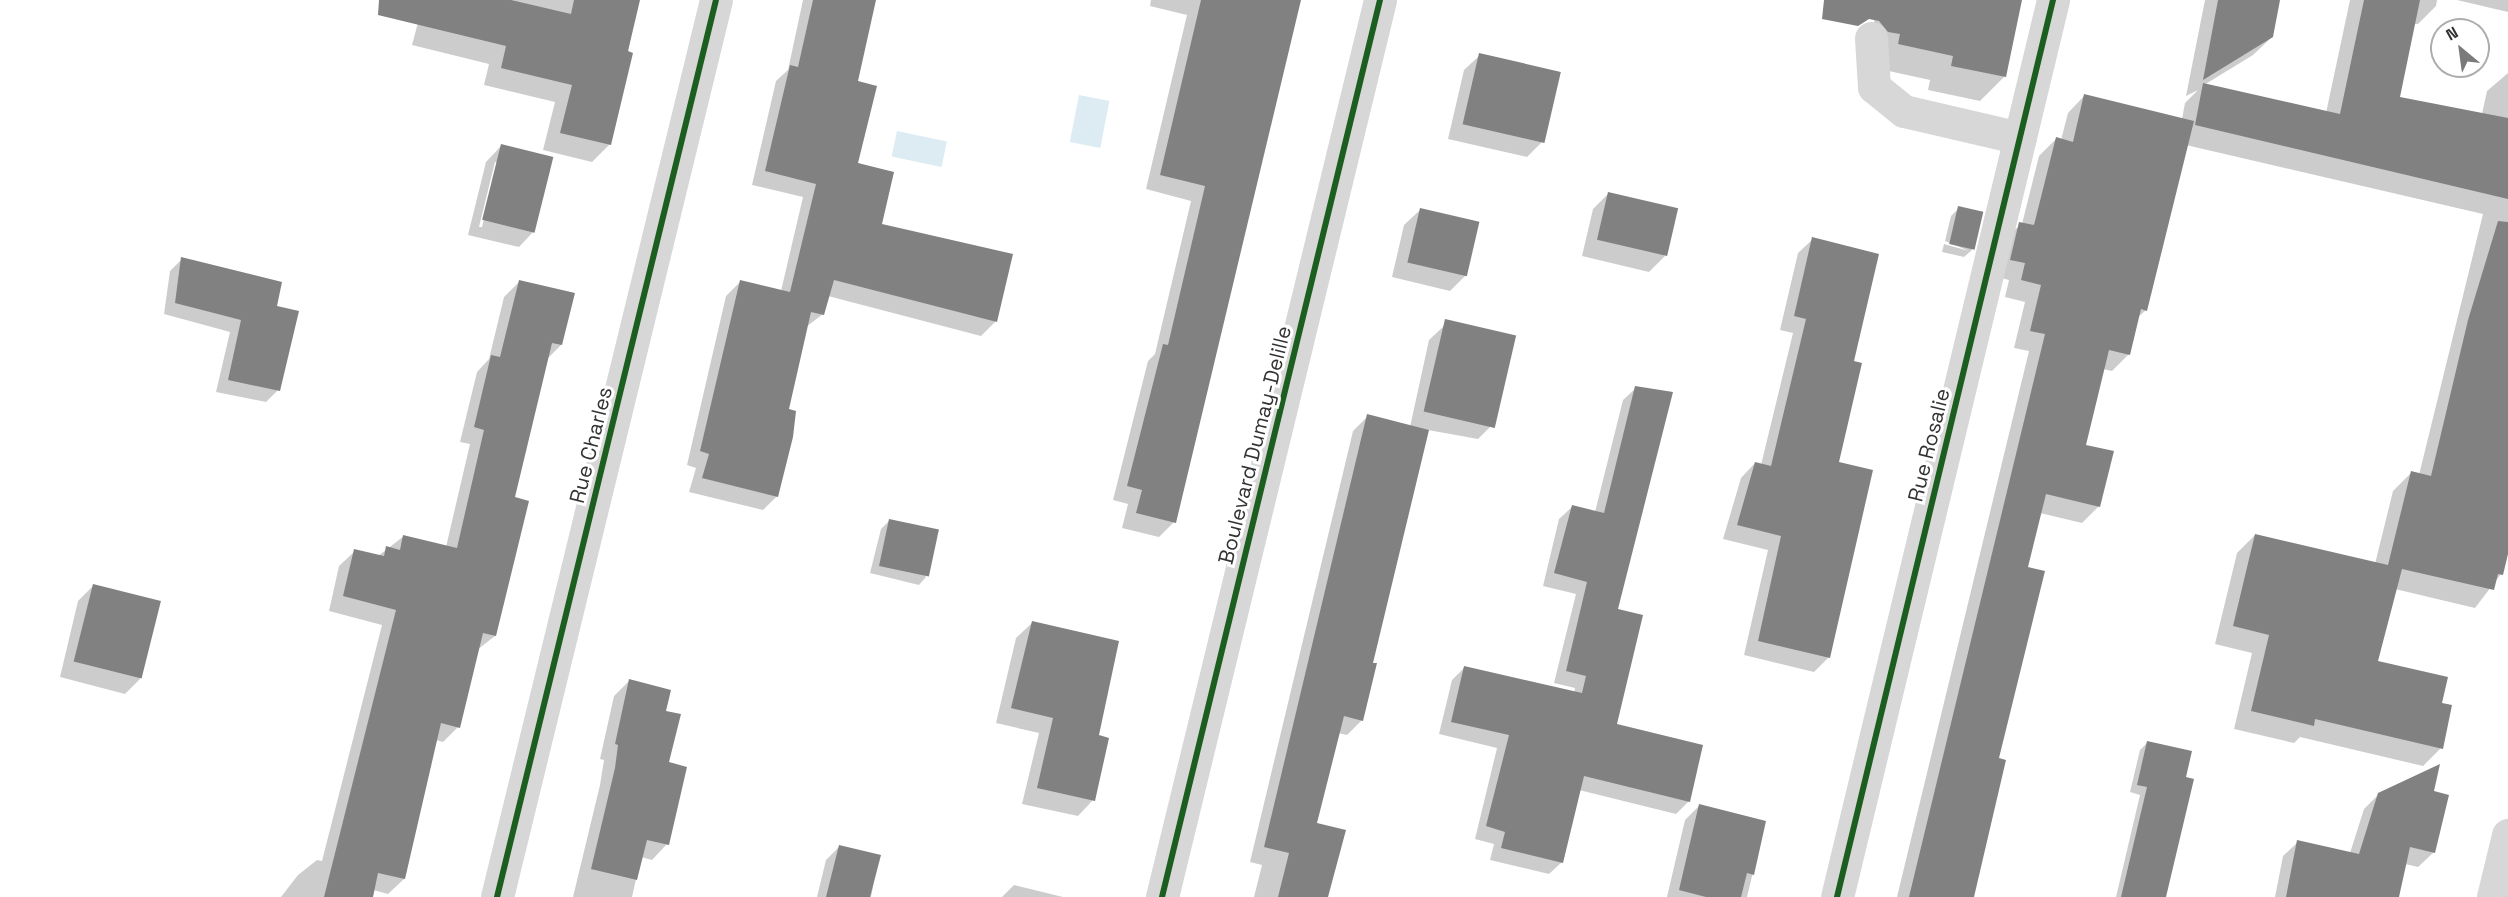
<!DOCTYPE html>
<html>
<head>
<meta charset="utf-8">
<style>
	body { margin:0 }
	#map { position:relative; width:2508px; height:897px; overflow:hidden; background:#fff; font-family:"Space Grotesk",sans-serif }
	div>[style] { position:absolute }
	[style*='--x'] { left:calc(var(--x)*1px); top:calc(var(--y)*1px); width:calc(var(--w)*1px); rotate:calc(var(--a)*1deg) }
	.water>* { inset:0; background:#ddebf3; transform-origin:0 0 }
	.shadow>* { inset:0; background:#0003 }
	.building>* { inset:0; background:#818181; transform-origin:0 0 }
	.minor>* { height:33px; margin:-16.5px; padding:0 16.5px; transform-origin:16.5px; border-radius:16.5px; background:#d7d7d7 }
	.cycleway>* { height:6px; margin:-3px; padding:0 3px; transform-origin:3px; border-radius:3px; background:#1b5e20 }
	span { translate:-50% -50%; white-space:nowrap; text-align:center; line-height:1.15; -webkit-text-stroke:6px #fff; paint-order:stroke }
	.street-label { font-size:21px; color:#333 }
	.north { position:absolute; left:2430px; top:18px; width:60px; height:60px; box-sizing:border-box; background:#fff; border:2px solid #adadad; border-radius:50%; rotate:331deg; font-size:16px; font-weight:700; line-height:24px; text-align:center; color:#333 }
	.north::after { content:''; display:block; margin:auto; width:21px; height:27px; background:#7a7a7a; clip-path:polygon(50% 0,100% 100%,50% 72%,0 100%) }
</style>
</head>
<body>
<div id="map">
	<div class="water">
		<div style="left:1079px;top:95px;width:31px;height:48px;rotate:11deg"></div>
		<div style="left:897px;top:131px;width:51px;height:26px;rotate:12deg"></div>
	</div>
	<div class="shadow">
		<div style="clip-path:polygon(424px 0,638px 0,610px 144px,592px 162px,543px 150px,555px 102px,484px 85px,489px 64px,412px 45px)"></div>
		<div style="clip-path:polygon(803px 0,874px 0,856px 82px,857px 164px,880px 225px,1011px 255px,995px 322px,981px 336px,828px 296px,823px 314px,806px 327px,787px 410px,777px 496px,763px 510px,689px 492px,696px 468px,687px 465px,726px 296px,740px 282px,781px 291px,803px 197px,752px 185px,776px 81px,788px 70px)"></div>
		<div style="clip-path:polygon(1151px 0,1299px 0,1174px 522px,1159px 537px,1122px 528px,1128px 504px,1113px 500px,1148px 361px,1155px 354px,1191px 201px,1146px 189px,1187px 15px,1150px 6px)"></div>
		<div style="clip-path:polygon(1879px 0,2020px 0,2004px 77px,1980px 101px,1928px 90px,1930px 80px,1875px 68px,1866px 56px)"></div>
		<div style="clip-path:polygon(2205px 0,2279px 0,2272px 37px,2253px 55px,2204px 85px,2326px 113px,2350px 0,2437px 0,2436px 6px,2418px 24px,2414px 24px,2399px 98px,2482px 114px,2487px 91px,2508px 73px,2508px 547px,2501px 574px,2475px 608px,2395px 589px,2376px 663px,2440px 704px,2441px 748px,2423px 766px,2300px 737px,2294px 743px,2234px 729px,2252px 653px,2215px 644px,2237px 553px,2255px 535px,2375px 564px,2393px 491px,2411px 473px,2419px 475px,2483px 214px,2186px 145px,2146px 310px,2137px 318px,2129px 354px,2112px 371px,2103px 369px,2084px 446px,2099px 506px,2082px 523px,2040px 513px,2027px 568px,1972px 897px,1897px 897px,2029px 351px,2014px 348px,2025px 302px,2005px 297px,2009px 280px,1994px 276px,2002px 240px,2022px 224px,2039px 156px,2056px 139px,2061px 140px,2068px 113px,2084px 96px,2182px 119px,2185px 103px,2198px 90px,2186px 96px)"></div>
		<div style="clip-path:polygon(2457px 0,2508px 0,2508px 12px)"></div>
		<div style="clip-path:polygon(1480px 55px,1559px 74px,1542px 142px,1527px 157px,1448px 139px,1464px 70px)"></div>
		<div style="clip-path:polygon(evenodd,501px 146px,534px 231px,519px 247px,468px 235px,486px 162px,501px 146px,495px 162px,498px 162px,482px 227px,479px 227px,495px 162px)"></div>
		<div style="clip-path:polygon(1609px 193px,1665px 256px,1649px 272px,1582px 256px,1593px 209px)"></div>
		<div style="clip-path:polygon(1959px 208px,1972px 250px,1964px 257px,1942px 252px,1944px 244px,1969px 251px,1945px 241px,1951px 216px)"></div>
		<div style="clip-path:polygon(1420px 210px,1466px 275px,1450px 291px,1392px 277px,1404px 225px)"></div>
		<div style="clip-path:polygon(1813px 239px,1852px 362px,1837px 463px,1829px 657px,1814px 672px,1744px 655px,1768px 550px,1723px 539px,1741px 478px,1755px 463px,1761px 465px,1793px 333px,1780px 330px,1798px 253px)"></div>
		<div style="clip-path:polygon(182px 259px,276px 307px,278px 390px,266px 402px,216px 392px,230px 332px,164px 314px,170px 271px)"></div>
		<div style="clip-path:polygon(519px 282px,561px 345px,546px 360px,513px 498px,495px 636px,477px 650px,458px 727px,443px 742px,436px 740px,404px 879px,388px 894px,373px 890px,371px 897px,281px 897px,298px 875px,317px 860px,322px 861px,382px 625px,329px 611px,339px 566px,355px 551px,378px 556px,404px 536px,446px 547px,470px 444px,460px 442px,477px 372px,489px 359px,504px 297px)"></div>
		<div style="clip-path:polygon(1445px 325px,1493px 424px,1478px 439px,1428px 430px,1371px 664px,1362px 720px,1347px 735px,1338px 733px,1315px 824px,1327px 897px,1254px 897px,1262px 865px,1250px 862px,1353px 431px,1368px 416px,1410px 427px,1429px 340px)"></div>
		<div style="clip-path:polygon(1636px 388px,1617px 610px,1615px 725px,1689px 801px,1676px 814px,1579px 790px,1562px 862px,1549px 874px,1490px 860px,1494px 844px,1475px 839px,1497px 748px,1439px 734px,1452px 680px,1464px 668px,1574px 693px,1575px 688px,1554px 683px,1576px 594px,1543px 586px,1559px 519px,1572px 507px,1595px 512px,1623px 400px)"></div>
		<div style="clip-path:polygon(889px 521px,926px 577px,919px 585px,870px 573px,881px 529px)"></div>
		<div style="clip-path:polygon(94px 585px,140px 679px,125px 694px,60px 677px,78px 601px)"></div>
		<div style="clip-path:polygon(1032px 623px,1097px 736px,1093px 800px,1078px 816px,1022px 804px,1039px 733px,996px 723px,1016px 638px)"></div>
		<div style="clip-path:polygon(629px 681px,665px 712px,667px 844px,652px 860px,641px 857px,632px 897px,573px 897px,600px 785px,604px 760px,600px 759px,614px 696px)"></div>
		<div style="clip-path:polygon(2148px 742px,2165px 897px,2116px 897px,2140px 795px,2130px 792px,2140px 750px)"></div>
		<div style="clip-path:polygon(2432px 792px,2447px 796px,2433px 853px,2418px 867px,2405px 864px,2385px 897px,2275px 897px,2283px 856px,2298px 842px,2350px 853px,2364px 809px,2379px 794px)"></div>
		<div style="clip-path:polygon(1699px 806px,1765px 822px,1747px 897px,1667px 897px,1685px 820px)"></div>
		<div style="clip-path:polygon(839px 847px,879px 856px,871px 897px,817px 897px,826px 860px)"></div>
		<div style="clip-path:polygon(1014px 885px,1063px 897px,1002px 897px)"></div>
	</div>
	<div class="building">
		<div style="clip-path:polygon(379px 0,511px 0,571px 14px,574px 0,640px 0,628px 51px,633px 53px,611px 145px,560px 133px,572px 85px,501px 68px,506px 46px,378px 15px)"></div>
		<div style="clip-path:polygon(813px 0,876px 0,858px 81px,877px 86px,858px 163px,894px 172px,882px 224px,1013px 254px,997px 322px,834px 280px,824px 315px,811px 312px,789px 409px,796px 411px,793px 437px,778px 497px,702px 478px,709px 454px,700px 451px,740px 280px,790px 292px,816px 184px,765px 171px,790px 65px,798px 67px)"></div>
		<div style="clip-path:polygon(1201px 0,1301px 0,1176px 523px,1136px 513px,1142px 490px,1127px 486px,1163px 344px,1168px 345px,1205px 186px,1160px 175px)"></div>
		<div style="clip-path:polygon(1824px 0,2022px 0,2006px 77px,1951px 66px,1953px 56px,1898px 44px,1900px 34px,1888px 32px,1879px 21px,1869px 19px,1858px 26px,1822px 19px)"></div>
		<div style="clip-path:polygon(2218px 0,2280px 0,2273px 37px,2203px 80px)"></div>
		<div style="clip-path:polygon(2364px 0,2420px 0,2400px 97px,2508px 118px,2508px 199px,2195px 125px,2203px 83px,2340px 114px)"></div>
		<div style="left:1479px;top:53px;width:84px;height:73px;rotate:13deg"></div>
		<div style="clip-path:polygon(2084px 94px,2194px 121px,2147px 311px,2141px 309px,2130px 355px,2109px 350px,2086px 445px,2114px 451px,2100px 507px,2046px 494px,2028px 567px,2045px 571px,1999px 758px,2006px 760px,1974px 897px,1909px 897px,2045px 334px,2030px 331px,2041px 285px,2021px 280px,2025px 263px,2010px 260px,2019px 222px,2034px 225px,2056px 137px,2073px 142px)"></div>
		<div style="left:501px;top:144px;width:54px;height:78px;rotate:14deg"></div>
		<div style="left:1608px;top:192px;width:72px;height:49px;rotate:13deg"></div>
		<div style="left:1958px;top:206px;width:26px;height:39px;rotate:13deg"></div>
		<div style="left:1420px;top:208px;width:61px;height:56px;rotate:13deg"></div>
		<div style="clip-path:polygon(2498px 221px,2508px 222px,2508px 554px,2503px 575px,2498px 574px,2494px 590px,2402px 569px,2378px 661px,2448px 677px,2442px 703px,2452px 705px,2443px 749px,2315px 719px,2314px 726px,2251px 711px,2269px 635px,2233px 626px,2255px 534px,2388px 565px,2411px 471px,2431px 476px,2468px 320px)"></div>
		<div style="clip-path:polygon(1812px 237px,1879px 254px,1854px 361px,1862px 363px,1839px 462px,1873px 470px,1830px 658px,1758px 641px,1781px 536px,1737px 525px,1755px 462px,1771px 466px,1806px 319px,1794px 316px)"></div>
		<div style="clip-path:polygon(181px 257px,282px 282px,277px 306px,299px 311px,280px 391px,228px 380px,241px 320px,175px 303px)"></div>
		<div style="clip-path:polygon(519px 280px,575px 293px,562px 345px,552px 343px,515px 497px,529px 501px,496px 636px,483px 633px,460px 728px,441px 723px,405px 879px,378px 873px,373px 897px,324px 897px,396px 610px,343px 596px,354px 549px,384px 556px,386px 546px,400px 550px,403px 535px,457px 548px,484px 430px,474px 427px,491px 355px,500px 357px)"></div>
		<div style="left:1445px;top:319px;width:73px;height:95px;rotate:13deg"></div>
		<div style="clip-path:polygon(1635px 386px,1673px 392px,1618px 609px,1643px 615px,1617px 724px,1703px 745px,1690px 802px,1584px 776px,1563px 863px,1501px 848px,1505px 832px,1486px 826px,1509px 735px,1451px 722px,1464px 666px,1582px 693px,1586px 676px,1566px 671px,1587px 582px,1554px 573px,1572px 505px,1604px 513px)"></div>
		<div style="clip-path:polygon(1367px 414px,1429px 430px,1373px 663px,1377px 663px,1363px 721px,1344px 716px,1317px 823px,1346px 830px,1328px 897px,1278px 897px,1289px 853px,1264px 847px)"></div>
		<div style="left:889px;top:519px;width:51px;height:48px;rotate:12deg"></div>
		<div style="left:93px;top:584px;width:70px;height:80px;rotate:14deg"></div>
		<div style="clip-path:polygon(1032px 621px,1119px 641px,1099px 735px,1109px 738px,1095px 801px,1037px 788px,1053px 718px,1011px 708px)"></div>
		<div style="clip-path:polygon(629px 679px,671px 690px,666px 711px,681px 714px,669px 762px,687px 767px,669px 845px,647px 840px,637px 880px,591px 869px,615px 768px,618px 745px,615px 744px)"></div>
		<div style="clip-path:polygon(2147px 741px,2192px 751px,2186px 777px,2194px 779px,2166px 897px,2121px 897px,2147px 787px,2137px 785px)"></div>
		<div style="clip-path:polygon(2440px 764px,2434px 791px,2449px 795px,2435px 853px,2410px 847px,2399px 897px,2286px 897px,2297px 840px,2359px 854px,2378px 793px)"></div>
		<div style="clip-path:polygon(1699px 804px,1766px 821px,1754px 875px,1747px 873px,1741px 897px,1706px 897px,1679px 890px)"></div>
		<div style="clip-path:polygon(839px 845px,881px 855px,870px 897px,826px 897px)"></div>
	</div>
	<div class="minor">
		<div style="--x:1871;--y:38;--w:49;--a:86.5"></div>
		<div style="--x:1874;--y:87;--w:38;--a:39"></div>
		<div style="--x:1904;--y:111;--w:119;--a:13.1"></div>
		<div style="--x:497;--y:897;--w:923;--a:-76.28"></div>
		<div style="--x:1162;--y:897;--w:923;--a:-76.34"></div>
		<div style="--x:1837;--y:897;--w:923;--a:-76.46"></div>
		<div style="--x:2493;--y:897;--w:64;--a:-76.4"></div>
	</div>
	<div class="cycleway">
		<div style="--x:497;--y:897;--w:923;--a:-76.28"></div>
		<div style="--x:1162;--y:897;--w:923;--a:-76.34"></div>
		<div style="--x:1837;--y:897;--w:923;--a:-76.46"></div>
	</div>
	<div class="street-label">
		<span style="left:591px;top:445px;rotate:-76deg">Rue Charles</span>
		<span style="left:1255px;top:445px;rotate:-76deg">Boulevard Dumay-Delille</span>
		<span style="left:1929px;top:445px;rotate:-76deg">Rue Rosalie</span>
	</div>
	<div class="north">N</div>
</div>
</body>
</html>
